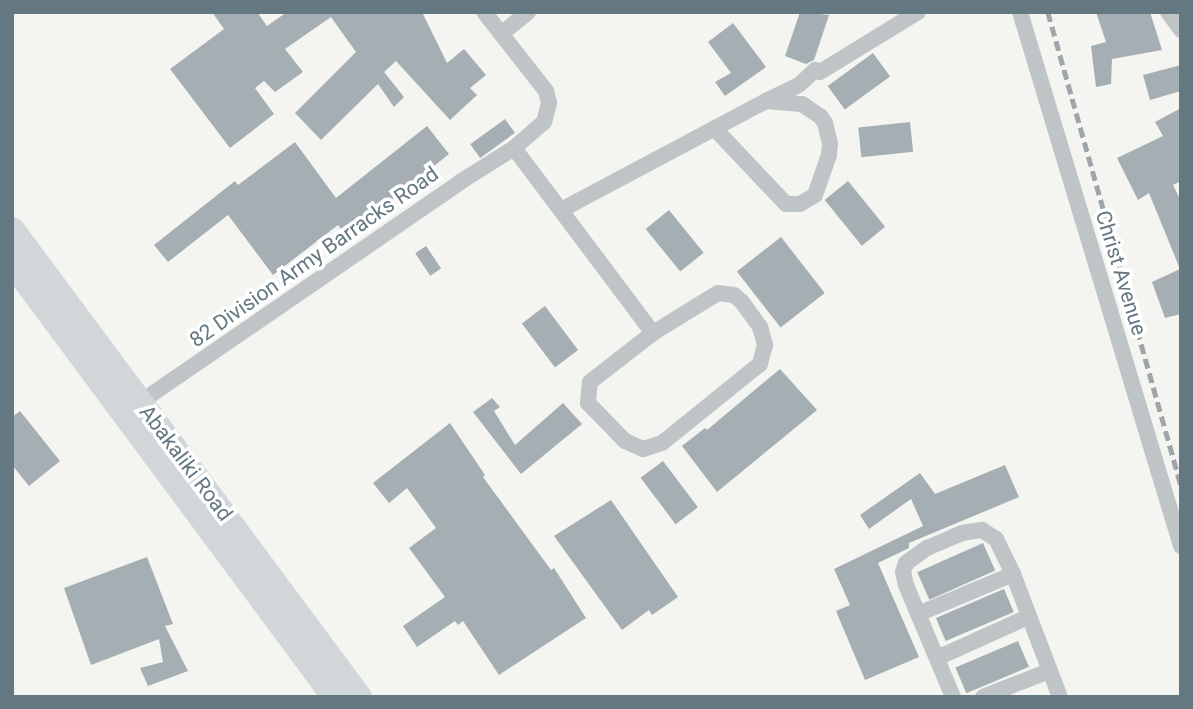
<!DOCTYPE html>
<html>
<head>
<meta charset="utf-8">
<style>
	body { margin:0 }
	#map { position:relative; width:1193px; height:709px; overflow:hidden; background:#f4f4f0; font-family:Roboto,sans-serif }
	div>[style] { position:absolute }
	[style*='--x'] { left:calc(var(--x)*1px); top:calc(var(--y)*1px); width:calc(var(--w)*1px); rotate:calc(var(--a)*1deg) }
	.building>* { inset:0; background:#a5afb3; transform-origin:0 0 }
	.minor>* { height:16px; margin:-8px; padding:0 8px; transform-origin:8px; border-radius:8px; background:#bfc4c6 }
	.primary>* { height:26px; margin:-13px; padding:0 13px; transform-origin:13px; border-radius:13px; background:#d1d6d9 }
	.rail>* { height:4.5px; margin-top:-2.25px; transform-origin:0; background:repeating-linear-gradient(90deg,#9ea6aa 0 10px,transparent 0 15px) }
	span { translate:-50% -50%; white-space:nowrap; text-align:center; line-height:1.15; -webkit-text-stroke:7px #fff; paint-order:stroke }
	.street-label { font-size:21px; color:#637881 }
	.frame { position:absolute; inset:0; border:14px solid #637881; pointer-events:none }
</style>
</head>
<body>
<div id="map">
	<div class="building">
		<div style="clip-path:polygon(212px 12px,257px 12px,267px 26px,287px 12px,422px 12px,447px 63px,464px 49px,486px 75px,470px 88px,477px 95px,450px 120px,396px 61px,384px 72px,404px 97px,394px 107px,378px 84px,321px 140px,295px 113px,356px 52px,331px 17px,285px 49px,303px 72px,275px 92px,264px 81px,255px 88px,274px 114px,230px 148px,170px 69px,224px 29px)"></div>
		<div style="clip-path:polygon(800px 12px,829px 15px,814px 60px,806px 64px,785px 56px)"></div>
		<div style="clip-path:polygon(1096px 12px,1150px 12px,1162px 50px,1112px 59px,1111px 84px,1096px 87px,1091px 46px,1106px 42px)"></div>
		<div style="clip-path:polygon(733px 23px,766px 67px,725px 96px,715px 82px,731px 73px,708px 42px)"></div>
		<div style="left:873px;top:53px;width:29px;height:56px;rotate:54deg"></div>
		<div style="clip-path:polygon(1181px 65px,1181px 91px,1150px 100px,1143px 75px)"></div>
		<div style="clip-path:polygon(1181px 108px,1181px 181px,1173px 185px,1181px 201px,1181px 314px,1165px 318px,1152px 282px,1180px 269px,1149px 193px,1138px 200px,1117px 158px,1163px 136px,1155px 122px)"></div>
		<div style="left:505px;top:119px;width:17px;height:43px;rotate:54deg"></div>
		<div style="left:910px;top:122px;width:30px;height:52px;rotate:84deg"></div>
		<div style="clip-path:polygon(427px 126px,449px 154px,347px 236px,338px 225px,273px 275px,228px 215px,168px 262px,154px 245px,235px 181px,238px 185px,295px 142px,336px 198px)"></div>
		<div style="left:848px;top:181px;width:59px;height:30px;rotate:51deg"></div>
		<div style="left:669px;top:210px;width:55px;height:30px;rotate:51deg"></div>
		<div style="left:781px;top:237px;width:71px;height:56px;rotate:52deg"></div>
		<div style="left:426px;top:246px;width:27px;height:13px;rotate:56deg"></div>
		<div style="left:545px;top:306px;width:55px;height:29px;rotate:53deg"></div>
		<div style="clip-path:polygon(780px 369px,817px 410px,717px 492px,682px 446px,705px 428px,707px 430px)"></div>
		<div style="clip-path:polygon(492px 398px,500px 407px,494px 411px,515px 445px,563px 403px,582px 424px,521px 474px,473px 412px)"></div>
		<div style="clip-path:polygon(20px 411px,60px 461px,29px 486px,12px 465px,12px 417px)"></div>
		<div style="clip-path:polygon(450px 423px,485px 475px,483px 477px,551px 570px,554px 568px,586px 618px,499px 675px,463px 621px,458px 625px,455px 621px,417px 647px,403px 626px,445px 597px,409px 548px,436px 528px,407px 488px,389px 503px,373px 483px)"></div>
		<div style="left:663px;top:461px;width:58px;height:28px;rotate:53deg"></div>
		<div style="clip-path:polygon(1005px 465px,1019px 497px,909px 543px,909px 548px,878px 563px,919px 657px,865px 680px,836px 611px,850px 605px,834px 569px,923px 526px,911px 499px,869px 529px,860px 515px,920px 473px,935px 494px)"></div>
		<div style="clip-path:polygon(611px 500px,678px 597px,652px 615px,649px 610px,622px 630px,554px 536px)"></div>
		<div style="left:983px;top:543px;width:30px;height:72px;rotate:66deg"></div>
		<div style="clip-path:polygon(147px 557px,173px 624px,165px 626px,188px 671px,148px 686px,140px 668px,163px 662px,159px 639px,91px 665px,64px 588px)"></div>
		<div style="left:1004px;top:589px;width:25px;height:74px;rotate:67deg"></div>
		<div style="left:1018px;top:641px;width:28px;height:68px;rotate:67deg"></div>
	</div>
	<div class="minor">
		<div style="--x:1020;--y:12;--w:558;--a:73.22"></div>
		<div style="--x:1168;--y:12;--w:22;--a:54"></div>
		<div style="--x:501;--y:34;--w:35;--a:-39"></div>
		<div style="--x:768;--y:100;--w:34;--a:-26"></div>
		<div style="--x:799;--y:85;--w:22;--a:-43"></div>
		<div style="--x:815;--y:70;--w:5;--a:22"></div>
		<div style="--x:820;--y:72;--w:115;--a:-31.5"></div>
		<div style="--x:514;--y:148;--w:231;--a:53.1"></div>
		<div style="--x:561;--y:210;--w:232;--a:-28"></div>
		<div style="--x:766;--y:101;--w:36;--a:5"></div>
		<div style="--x:802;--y:104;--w:22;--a:34"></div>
		<div style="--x:820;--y:116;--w:9;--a:54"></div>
		<div style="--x:825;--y:123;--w:21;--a:76"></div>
		<div style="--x:830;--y:143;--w:12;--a:95"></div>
		<div style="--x:829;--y:155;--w:42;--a:109.3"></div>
		<div style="--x:815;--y:195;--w:17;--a:149"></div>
		<div style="--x:800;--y:204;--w:14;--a:180"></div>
		<div style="--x:786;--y:204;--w:103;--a:-133.4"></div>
		<div style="--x:718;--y:293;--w:16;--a:7"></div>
		<div style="--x:734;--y:295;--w:11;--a:41"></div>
		<div style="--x:742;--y:302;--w:31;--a:54"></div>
		<div style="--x:760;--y:327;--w:19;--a:74"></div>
		<div style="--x:765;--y:345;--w:20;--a:105"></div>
		<div style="--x:760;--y:364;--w:126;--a:141.1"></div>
		<div style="--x:662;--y:443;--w:20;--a:162"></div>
		<div style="--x:643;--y:449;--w:20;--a:-156"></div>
		<div style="--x:625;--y:441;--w:53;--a:-134.2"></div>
		<div style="--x:588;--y:403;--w:21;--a:-85"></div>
		<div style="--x:590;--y:382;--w:80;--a:-37.9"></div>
		<div style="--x:653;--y:333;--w:76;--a:-31.6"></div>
		<div style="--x:139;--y:403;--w:390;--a:-34.5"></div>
		<div style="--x:460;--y:182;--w:64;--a:-32.2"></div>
		<div style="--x:514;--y:148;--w:40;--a:-41"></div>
		<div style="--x:544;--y:122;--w:20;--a:-75"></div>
		<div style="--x:549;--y:103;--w:12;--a:-104"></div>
		<div style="--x:546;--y:91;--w:100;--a:-128.1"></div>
		<div style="--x:918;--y:614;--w:103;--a:-22.8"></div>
		<div style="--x:937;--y:658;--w:100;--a:-24.3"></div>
		<div style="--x:953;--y:697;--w:121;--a:-112.8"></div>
		<div style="--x:906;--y:585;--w:13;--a:-103"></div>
		<div style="--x:903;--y:572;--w:9;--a:-72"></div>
		<div style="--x:906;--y:563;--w:26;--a:-36"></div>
		<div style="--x:927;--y:548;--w:38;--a:-23"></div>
		<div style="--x:962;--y:533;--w:20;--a:-9"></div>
		<div style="--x:982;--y:530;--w:17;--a:33"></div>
		<div style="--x:996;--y:539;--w:39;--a:64"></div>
		<div style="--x:1013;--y:574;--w:132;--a:69.1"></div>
		<div style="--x:983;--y:697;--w:71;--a:-21.5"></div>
	</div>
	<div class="primary">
		<div style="--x:12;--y:230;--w:582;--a:53.39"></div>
		<div style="--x:12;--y:262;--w:542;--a:53.41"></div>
	</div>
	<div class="rail">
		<div style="--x:1048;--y:12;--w:492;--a:74.3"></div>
	</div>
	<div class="street-label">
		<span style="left:314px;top:257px;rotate:-35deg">82 Division Army Barracks Road</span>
		<span style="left:1121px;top:273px;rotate:73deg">Christ Avenue</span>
		<span style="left:186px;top:463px;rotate:53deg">Abakaliki Road</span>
	</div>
	<div class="frame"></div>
</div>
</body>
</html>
